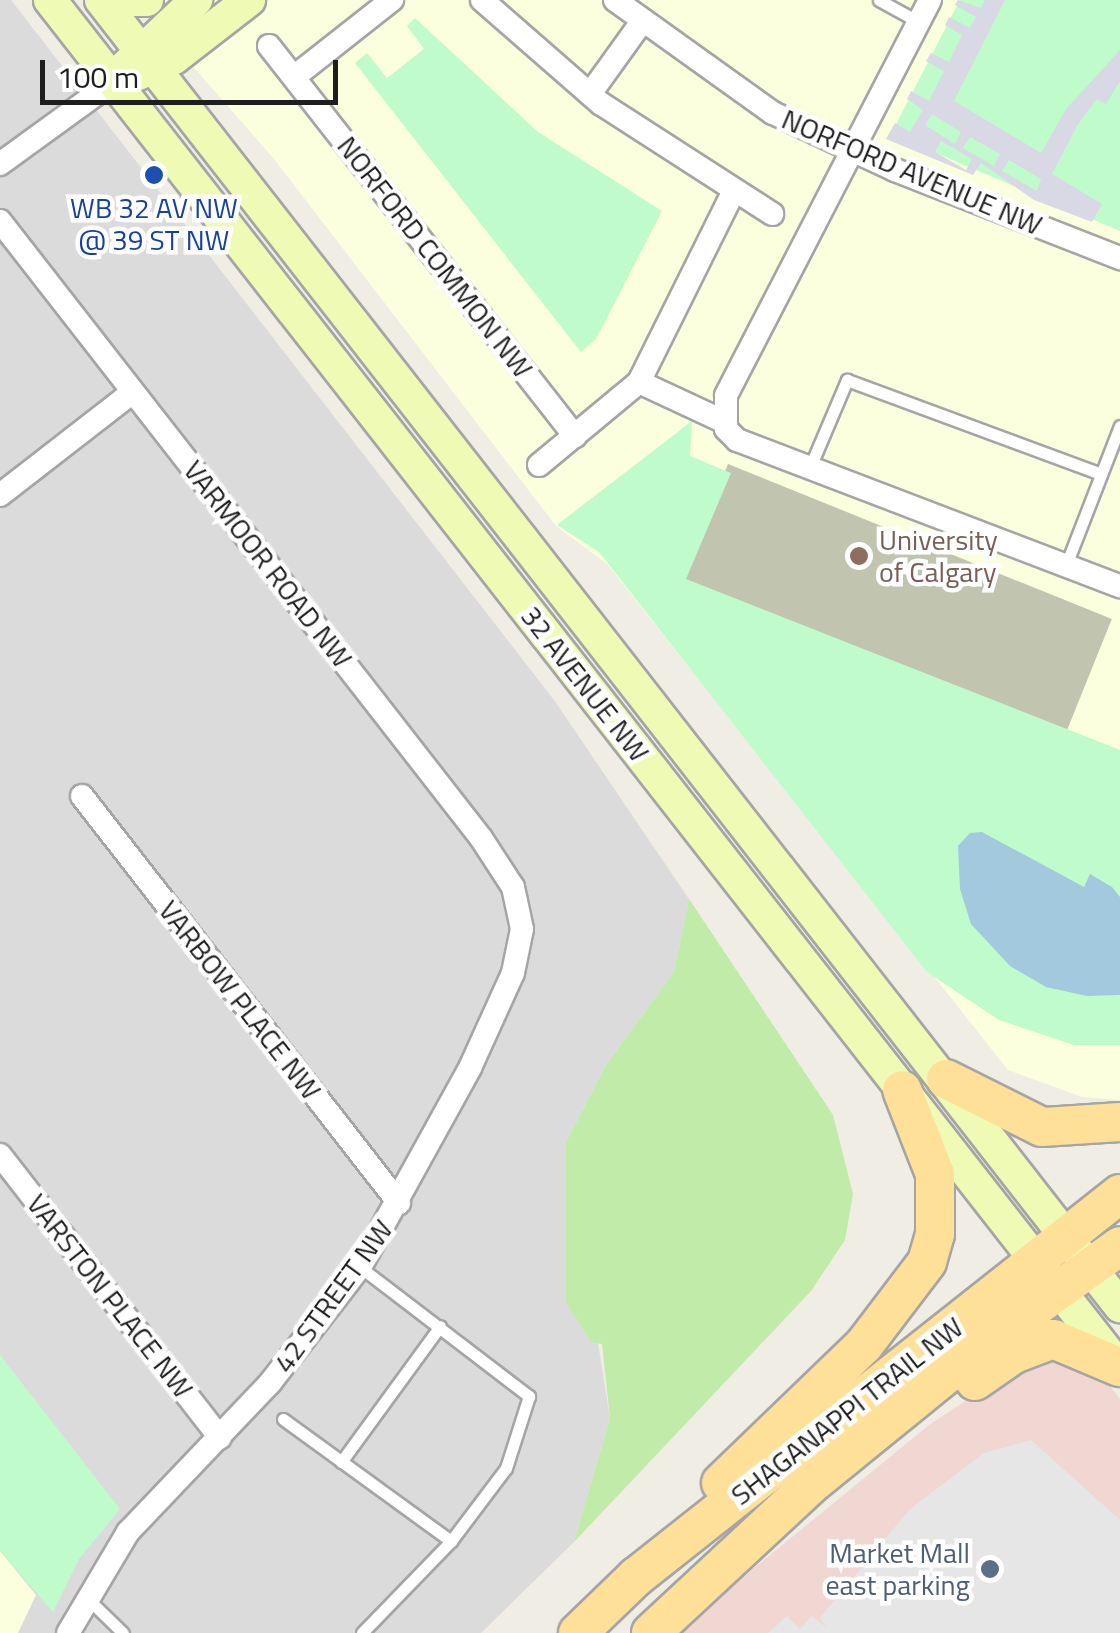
<!DOCTYPE html>
<html>
<head>
<meta charset="utf-8">
<style>
	body { margin:0 }
	#map { position:relative; width:1120px; height:1633px; overflow:hidden; background:#efede4; font-family:"Titillium Web",sans-serif }
	div>[style] { position:absolute }
	[style*='--x'] { left:calc(var(--x)*1px); top:calc(var(--y)*1px); width:calc(var(--w)*1px); rotate:calc(var(--a)*1deg) }
	.residential>* { inset:0; background:#dcdbdb }
	.commercial>* { inset:0; background:#f1d7d2 }
	.education>* { inset:0; background:#fbffdd }
	.construction>* { inset:0; background:#c1c4af; transform-origin:0 0 }
	.grass>* { inset:0; background:#c0eba8 }
	.park>* { inset:0; background:#bffbcb }
	.parking>* { inset:0; background:#e6e6e6 }
	.plaza>* { inset:0; background:#d9d8e5 }
	.water>* { inset:0; background:#a2c9de }
	.roads { filter:drop-shadow(2px 0 #a5a5a5) drop-shadow(-2px 0 #a5a5a5) drop-shadow(0 2px #a5a5a5) drop-shadow(0 -2px #a5a5a5) }
	.lane>* { height:11px; margin:-5.5px; padding:0 5.5px; transform-origin:5.5px; border-radius:5.5px; background:#fff }
	.street>* { height:22px; margin:-11px; padding:0 11px; transform-origin:11px; border-radius:11px; background:#fff }
	.secondary>* { height:32px; margin:-16px; padding:0 16px; transform-origin:16px; border-radius:16px; background:#effbb5 }
	.primary>* { height:38px; margin:-19px; padding:0 19px; transform-origin:19px; border-radius:19px; background:#ffe099 }
	.dots>* { width:28px; height:28px; translate:-50% -50%; box-sizing:border-box; border:5px solid #fff; border-radius:50% }
	span { translate:-50% -50%; white-space:nowrap; text-align:center; line-height:1.15; -webkit-text-stroke:9px #fff; paint-order:stroke }
	.street-label { font-size:28px; color:#1e1e1e }
	.transit-label { font-size:28px; color:#164399 }
	.education-label { font-size:28px; color:#785e54 }
	.left { translate:0 -50%; text-align:left }
	.service-label { font-size:28px; color:#4e5e75 }
	.right { translate:-100% -50%; text-align:right }
	.scale { position:absolute; left:40px; top:60px; width:298px; height:45px; box-sizing:border-box; border:5px solid #1e1e1e; border-top:0; padding-left:12px; font-size:30px; line-height:35px; white-space:nowrap; color:#1e1e1e; -webkit-text-stroke:8px #fff; paint-order:stroke }
</style>
</head>
<body>
<div id="map">
	<div class="residential">
		<div style="clip-path:polygon(0 0,11px 0,554px 700px,689px 899px,674px 972px,606px 1065px,566px 1142px,610px 1418px,574px 1542px,481px 1633px,0 1633px)"></div>
	</div>
	<div class="commercial">
		<div style="clip-path:polygon(1036px 1354px,1095px 1366px,1120px 1399px,1120px 1633px,675px 1633px,929px 1425px)"></div>
	</div>
	<div class="education">
		<div style="clip-path:polygon(135px 0,1120px 0,1120px 1100px,1082px 1097px,1008px 1070px,607px 564px,556px 526px,274px 159px)"></div>
		<div style="clip-path:polygon(0 1551px,36px 1595px,18px 1633px,0 1633px)"></div>
	</div>
	<div class="construction">
		<div style="left:728px;top:464px;width:414px;height:123px;rotate:22deg"></div>
	</div>
	<div class="grass">
		<div style="clip-path:polygon(689px 899px,833px 1115px,853px 1194px,845px 1240px,811px 1291px,574px 1542px,610px 1418px,602px 1344px,591px 1342px,566px 1302px,566px 1142px,606px 1065px,674px 972px)"></div>
	</div>
	<div class="park">
		<div style="clip-path:polygon(960px 0,1120px 0,1120px 231px,891px 134px)"></div>
		<div style="clip-path:polygon(415px 18px,538px 132px,662px 211px,596px 339px,581px 352px,355px 63px,367px 53px,387px 78px,424px 49px,407px 26px)"></div>
		<div style="clip-path:polygon(692px 421px,690px 456px,731px 473px,686px 579px,1120px 750px,1120px 1045px,1074px 1045px,999px 1020px,927px 972px,599px 552px,557px 525px)"></div>
		<div style="clip-path:polygon(0 1355px,120px 1509px,79px 1559px,53px 1612px,0 1551px)"></div>
	</div>
	<div class="parking">
		<div style="clip-path:polygon(1031px 1440px,1120px 1520px,1120px 1633px,768px 1633px,787px 1616px,800px 1629px,812px 1616px,827px 1628px,820px 1618px,910px 1509px,984px 1453px)"></div>
	</div>
	<div class="plaza">
		<div style="clip-path:polygon(evenodd,958px 0,981px 8px,985px 0,1005px 0,954px 101px,1041px 153px,1066px 109px,1120px 50px,1120px 81px,1106px 104px,1097px 99px,1078px 124px,1052px 174px,1102px 204px,1092px 222px,1034px 200px,981px 163px,973px 175px,886px 139px,895px 123px,910px 132px,923px 110px,907px 99px,911px 91px,929px 101px,944px 71px,926px 61px,931px 53px,949px 62px,962px 35px,945px 25px,949px 17px,970px 28px,976px 17px,955px 5px,958px 0,932px 114px,961px 132px,955px 144px,925px 125px,932px 114px,958px 0,970px 137px,1000px 154px,994px 166px,963px 148px,970px 137px,958px 0,941px 141px,972px 159px,966px 170px,935px 152px,941px 141px,958px 0,1009px 160px,1041px 179px,1037px 191px,1002px 171px,1009px 160px)"></div>
	</div>
	<div class="water">
		<div style="clip-path:polygon(982px 832px,1084px 887px,1090px 874px,1112px 887px,1120px 897px,1120px 995px,1087px 996px,1046px 987px,1010px 966px,971px 924px,960px 889px,958px 846px,970px 833px)"></div>
	</div>
	<div class="roads">
		<div class="lane">
			<div style="--x:879;--y:0;--w:46;--a:28.8"></div>
			<div style="--x:810;--y:467;--w:95;--a:-67"></div>
			<div style="--x:847;--y:380;--w:271;--a:20.3"></div>
			<div style="--x:1066;--y:565;--w:149;--a:-68.8"></div>
			<div style="--x:360;--y:1267;--w:213;--a:37.4"></div>
			<div style="--x:529;--y:1396;--w:76;--a:107.7"></div>
			<div style="--x:506;--y:1468;--w:91;--a:127"></div>
			<div style="--x:451;--y:1541;--w:128;--a:134.1"></div>
			<div style="--x:283;--y:1419;--w:208;--a:36"></div>
			<div style="--x:341;--y:1462;--w:168;--a:-53.9"></div>
			<div style="--x:87;--y:1598;--w:50;--a:44.2"></div>
		</div>
		<div class="street">
			<div style="--x:482;--y:0;--w:157;--a:41.1"></div>
			<div style="--x:600;--y:103;--w:205;--a:32.8"></div>
			<div style="--x:615;--y:0;--w:194;--a:35.6"></div>
			<div style="--x:773;--y:113;--w:135;--a:25"></div>
			<div style="--x:895;--y:170;--w:242;--a:21.4"></div>
			<div style="--x:930;--y:0;--w:445;--a:117.3"></div>
			<div style="--x:726;--y:396;--w:33;--a:90"></div>
			<div style="--x:726;--y:429;--w:16;--a:45"></div>
			<div style="--x:737;--y:440;--w:410;--a:20.9"></div>
			<div style="--x:269;--y:46;--w:496;--a:51.9"></div>
			<div style="--x:294;--y:77;--w:125;--a:-38.2"></div>
			<div style="--x:590;--y:94;--w:87;--a:-54.3"></div>
			<div style="--x:0;--y:164;--w:140;--a:-36"></div>
			<div style="--x:0;--y:221;--w:782;--a:52.06"></div>
			<div style="--x:481;--y:838;--w:59;--a:56.9"></div>
			<div style="--x:513;--y:887;--w:43;--a:77.9"></div>
			<div style="--x:522;--y:929;--w:45;--a:101.6"></div>
			<div style="--x:513;--y:973;--w:104;--a:114.4"></div>
			<div style="--x:470;--y:1068;--w:227;--a:118.9"></div>
			<div style="--x:360;--y:1267;--w:147;--a:127.8"></div>
			<div style="--x:270;--y:1383;--w:206;--a:133.6"></div>
			<div style="--x:128;--y:1532;--w:117;--a:120.7"></div>
			<div style="--x:639;--y:382;--w:93;--a:24.9"></div>
			<div style="--x:539;--y:465;--w:130;--a:-39.7"></div>
			<div style="--x:639;--y:382;--w:213;--a:-63.6"></div>
			<div style="--x:0;--y:495;--w:168;--a:-37.8"></div>
			<div style="--x:82;--y:796;--w:516;--a:52.09"></div>
			<div style="--x:0;--y:1155;--w:358;--a:52.1"></div>
		</div>
		<div class="secondary">
			<div style="--x:50;--y:0;--w:1737;--a:51.97"></div>
			<div style="--x:101;--y:0;--w:1657;--a:52.04"></div>
			<div style="--x:132;--y:0;--w:15;--a:0"></div>
			<div style="--x:125;--y:67;--w:98;--a:-43.3"></div>
			<div style="--x:136;--y:75;--w:42;--a:-24.1"></div>
			<div style="--x:174;--y:58;--w:95;--a:-37.7"></div>
		</div>
		<div class="primary">
			<div style="--x:946;--y:1079;--w:107;--a:26.6"></div>
			<div style="--x:1042;--y:1127;--w:78;--a:-3.7"></div>
			<div style="--x:975;--y:1381;--w:47;--a:-34.7"></div>
			<div style="--x:1014;--y:1354;--w:42;--a:-21"></div>
			<div style="--x:1053;--y:1339;--w:72;--a:23"></div>
			<div style="--x:721;--y:1483;--w:199;--a:-44"></div>
			<div style="--x:864;--y:1345;--w:104;--a:-52.8"></div>
			<div style="--x:927;--y:1262;--w:29;--a:-74"></div>
			<div style="--x:935;--y:1234;--w:60;--a:-90"></div>
			<div style="--x:935;--y:1174;--w:90;--a:-111.4"></div>
			<div style="--x:578;--y:1633;--w:81;--a:-44"></div>
			<div style="--x:636;--y:1577;--w:617;--a:-38.36"></div>
			<div style="--x:651;--y:1633;--w:216;--a:-42.9"></div>
			<div style="--x:809;--y:1486;--w:222;--a:-39.1"></div>
			<div style="--x:981;--y:1346;--w:171;--a:-35.7"></div>
		</div>
	</div>
	<div class="dots">
		<div style="left:154px;top:175px;background:#1a4fb4"></div>
		<div style="left:859px;top:556px;background:#8d6e63"></div>
		<div style="left:990px;top:1569px;background:#5c6f8a"></div>
	</div>
	<div class="street-label">
		<span style="left:912px;top:172px;rotate:23deg">NORFORD AVENUE NW</span>
		<span style="left:435px;top:257px;rotate:52deg">NORFORD COMMON NW</span>
		<span style="left:268px;top:564px;rotate:52deg">VARMOOR ROAD NW</span>
		<span style="left:585px;top:684px;rotate:52deg">32 AVENUE NW</span>
		<span style="left:240px;top:1000px;rotate:52deg">VARBOW PLACE NW</span>
		<span style="left:110px;top:1296px;rotate:52deg">VARSTON PLACE NW</span>
		<span style="left:333px;top:1296px;rotate:-54deg">42 STREET NW</span>
		<span style="left:847px;top:1411px;rotate:-38deg">SHAGANAPPI TRAIL NW</span>
	</div>
	<div class="transit-label">
		<span style="left:154px;top:224px">WB 32 AV NW<br>@ 39 ST NW</span>
	</div>
	<div class="education-label">
		<span class="left" style="left:879px;top:556px">University<br>of Calgary</span>
	</div>
	<div class="service-label">
		<span class="right" style="left:970px;top:1569px">Market Mall<br>east parking</span>
	</div>
	<div class="scale">100 m</div>
</div>
</body>
</html>
